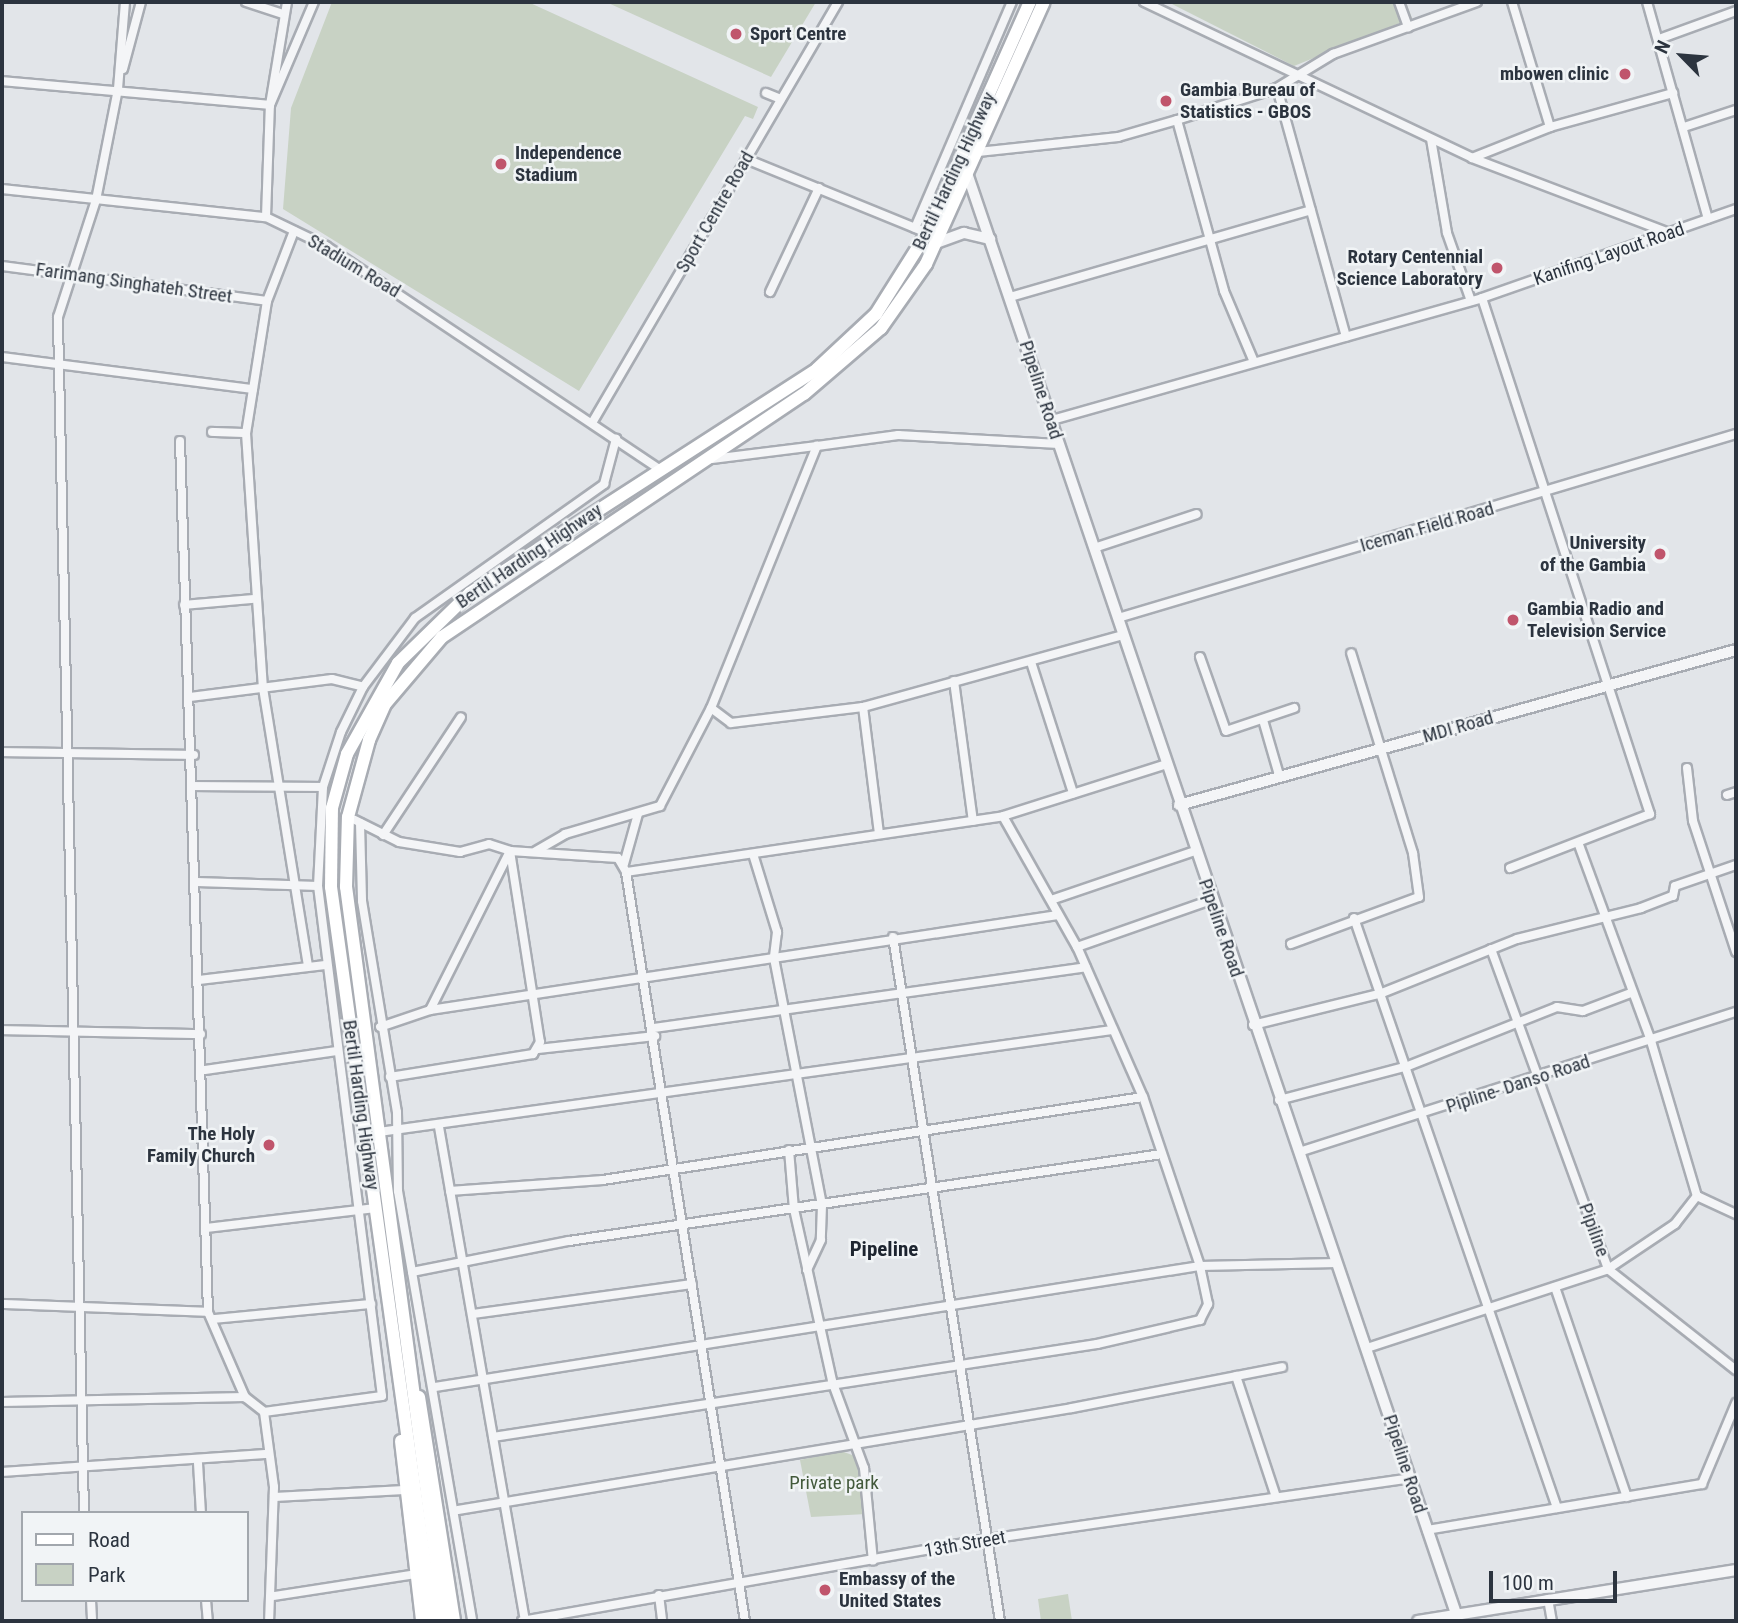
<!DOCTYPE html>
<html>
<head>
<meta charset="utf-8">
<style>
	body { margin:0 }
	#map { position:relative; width:1738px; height:1623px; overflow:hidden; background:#e2e5e9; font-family:"Roboto Condensed",sans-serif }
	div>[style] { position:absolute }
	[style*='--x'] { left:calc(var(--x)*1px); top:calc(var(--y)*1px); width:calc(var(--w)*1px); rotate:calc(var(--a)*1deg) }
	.green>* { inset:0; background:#c8d2c4 }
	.roads { filter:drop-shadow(2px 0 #a8acb3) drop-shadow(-2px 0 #a8acb3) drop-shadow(0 2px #a8acb3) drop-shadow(0 -2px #a8acb3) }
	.minor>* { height:8px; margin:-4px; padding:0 4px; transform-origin:4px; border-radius:4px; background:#f4f5f7 }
	.tertiary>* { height:10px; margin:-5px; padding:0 5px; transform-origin:5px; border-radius:5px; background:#f4f5f7 }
	.primary>* { height:12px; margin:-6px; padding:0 6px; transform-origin:6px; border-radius:6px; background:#fff }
	.dots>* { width:19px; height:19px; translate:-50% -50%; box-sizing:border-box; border:4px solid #f1f4f6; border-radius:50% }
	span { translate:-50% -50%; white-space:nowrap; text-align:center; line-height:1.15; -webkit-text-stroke:5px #f1f4f6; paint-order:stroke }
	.poi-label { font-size:19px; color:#2c343f; font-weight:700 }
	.left { translate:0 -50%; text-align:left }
	.right { translate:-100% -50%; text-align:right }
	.street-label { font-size:19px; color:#2c343f }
	.park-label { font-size:19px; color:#42593b }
	.neighbourhood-label { font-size:21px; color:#1e2530; font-weight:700 }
	.frame { position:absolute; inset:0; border:4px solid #2c343f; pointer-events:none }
	.legend { position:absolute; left:21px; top:1511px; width:228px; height:91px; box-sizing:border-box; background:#f1f4f6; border:2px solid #a2a7ad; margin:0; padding:9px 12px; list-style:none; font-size:21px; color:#2c343f }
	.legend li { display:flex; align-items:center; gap:14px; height:35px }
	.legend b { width:35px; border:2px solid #a2a7ad }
	.north { position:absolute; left:1647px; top:21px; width:70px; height:70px; -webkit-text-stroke:5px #f1f4f6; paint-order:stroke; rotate:295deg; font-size:19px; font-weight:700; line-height:28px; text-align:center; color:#2c343f }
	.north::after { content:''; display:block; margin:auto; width:24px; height:32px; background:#2c343f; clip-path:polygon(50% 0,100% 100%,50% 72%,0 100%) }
	.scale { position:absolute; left:1489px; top:1571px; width:128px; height:32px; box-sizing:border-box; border:4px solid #2c343f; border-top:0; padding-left:9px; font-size:21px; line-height:24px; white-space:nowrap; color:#2c343f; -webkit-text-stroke:5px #f1f4f6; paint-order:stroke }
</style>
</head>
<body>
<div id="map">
	<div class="green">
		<div style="clip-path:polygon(332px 2px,528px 2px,758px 107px,753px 119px,745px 116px,579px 391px,283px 209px,291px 108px)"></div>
		<div style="clip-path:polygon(606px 2px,816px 2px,771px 77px)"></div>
		<div style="clip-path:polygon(1168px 2px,1406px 2px,1412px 18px,1294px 66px)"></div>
		<div style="clip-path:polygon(841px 1451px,855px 1456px,861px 1469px,866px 1514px,811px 1517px,800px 1460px)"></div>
		<div style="clip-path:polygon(1068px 1594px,1072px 1621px,1041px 1621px,1038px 1599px)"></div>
	</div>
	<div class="roads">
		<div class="minor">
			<div style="--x:246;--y:2;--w:40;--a:18"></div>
			<div style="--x:1144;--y:2;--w:363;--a:25.4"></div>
			<div style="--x:1472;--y:158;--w:211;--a:20.8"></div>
			<div style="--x:1399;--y:2;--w:27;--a:70"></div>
			<div style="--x:1647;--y:2;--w:225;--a:74.3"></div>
			<div style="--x:1659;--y:39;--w:82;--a:-20"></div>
			<div style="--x:123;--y:69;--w:69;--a:-75"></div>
			<div style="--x:2;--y:81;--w:269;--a:5.1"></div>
			<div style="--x:270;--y:105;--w:104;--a:-80.6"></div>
			<div style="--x:1277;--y:88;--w:258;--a:74.5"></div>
			<div style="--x:766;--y:93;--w:16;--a:22"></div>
			<div style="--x:1177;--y:120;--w:177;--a:74.6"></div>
			<div style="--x:1224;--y:291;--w:77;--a:67.1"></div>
			<div style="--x:1550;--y:127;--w:128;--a:-15.5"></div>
			<div style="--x:1684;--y:127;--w:55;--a:-18.1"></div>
			<div style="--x:1431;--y:139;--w:95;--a:80.3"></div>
			<div style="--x:1447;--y:233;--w:72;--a:70.6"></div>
			<div style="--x:978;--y:152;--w:141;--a:-6.1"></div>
			<div style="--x:1118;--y:137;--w:61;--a:-16.1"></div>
			<div style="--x:1177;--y:120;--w:105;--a:-17.7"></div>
			<div style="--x:1277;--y:88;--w:66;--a:-31.3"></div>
			<div style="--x:1333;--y:54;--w:153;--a:-19.9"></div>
			<div style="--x:1472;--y:158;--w:84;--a:-21.7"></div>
			<div style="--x:1550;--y:127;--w:131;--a:-106.9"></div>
			<div style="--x:746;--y:159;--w:196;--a:22.2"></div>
			<div style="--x:2;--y:189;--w:265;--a:6.1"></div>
			<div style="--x:266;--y:217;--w:67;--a:25.8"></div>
			<div style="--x:326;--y:246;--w:401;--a:33.8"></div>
			<div style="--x:266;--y:217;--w:112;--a:-88"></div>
			<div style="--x:270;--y:105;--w:112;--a:-66.9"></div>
			<div style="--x:915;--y:228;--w:246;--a:-66.8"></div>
			<div style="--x:294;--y:231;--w:75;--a:111.1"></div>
			<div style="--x:267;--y:301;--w:134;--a:99"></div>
			<div style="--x:246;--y:433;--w:256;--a:86.2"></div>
			<div style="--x:263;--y:688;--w:282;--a:80.8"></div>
			<div style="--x:2;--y:266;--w:267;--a:7.5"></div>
			<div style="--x:770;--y:292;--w:115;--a:-64.8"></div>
			<div style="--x:1010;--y:297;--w:313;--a:-16.1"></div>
			<div style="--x:1482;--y:298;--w:543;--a:71.97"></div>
			<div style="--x:1650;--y:814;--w:150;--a:158.9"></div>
			<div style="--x:2;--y:357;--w:253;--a:7.3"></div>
			<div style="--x:1052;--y:420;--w:447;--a:-15.8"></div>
			<div style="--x:1482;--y:298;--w:269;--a:-19.3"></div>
			<div style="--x:592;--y:423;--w:488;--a:-59.7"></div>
			<div style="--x:212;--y:432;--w:34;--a:2"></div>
			<div style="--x:180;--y:441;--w:871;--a:88.16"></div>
			<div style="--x:712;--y:459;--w:106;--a:-7.1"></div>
			<div style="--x:1094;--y:548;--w:108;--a:-18.3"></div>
			<div style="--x:184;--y:605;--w:69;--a:-5"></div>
			<div style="--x:1118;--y:618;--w:645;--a:-16.58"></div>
			<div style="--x:1200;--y:657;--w:78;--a:70.6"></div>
			<div style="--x:1226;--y:731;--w:72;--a:-18.7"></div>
			<div style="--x:1031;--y:662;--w:138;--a:72.2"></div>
			<div style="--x:954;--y:681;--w:141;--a:82.3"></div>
			<div style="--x:190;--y:697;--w:143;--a:-7.2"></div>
			<div style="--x:332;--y:679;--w:32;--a:14"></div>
			<div style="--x:863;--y:707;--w:127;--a:82.8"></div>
			<div style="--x:711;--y:708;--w:283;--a:-68"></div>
			<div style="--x:817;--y:446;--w:82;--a:-7.7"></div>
			<div style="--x:898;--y:435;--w:161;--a:3.2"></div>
			<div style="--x:1263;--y:720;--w:57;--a:73.8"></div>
			<div style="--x:2;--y:752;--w:192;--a:0.9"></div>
			<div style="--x:1687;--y:768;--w:53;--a:83.5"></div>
			<div style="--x:1693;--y:821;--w:138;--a:71.8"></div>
			<div style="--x:194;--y:786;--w:129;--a:0.4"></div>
			<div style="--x:1727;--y:795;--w:9;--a:-18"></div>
			<div style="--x:355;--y:820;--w:49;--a:26.6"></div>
			<div style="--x:399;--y:842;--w:62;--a:9.3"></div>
			<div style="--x:460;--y:852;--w:30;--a:-15"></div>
			<div style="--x:489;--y:844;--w:22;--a:18"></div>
			<div style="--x:510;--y:851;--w:193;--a:81.1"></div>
			<div style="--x:540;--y:1042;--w:14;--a:120"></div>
			<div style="--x:533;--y:1054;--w:145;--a:170.9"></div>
			<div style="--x:360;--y:823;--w:78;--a:88.5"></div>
			<div style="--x:362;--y:901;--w:214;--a:80.6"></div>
			<div style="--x:397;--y:1112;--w:79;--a:89.3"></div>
			<div style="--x:398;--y:1191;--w:436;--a:80.2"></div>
			<div style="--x:383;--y:835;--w:141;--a:-56.5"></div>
			<div style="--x:1579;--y:845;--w:209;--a:69.8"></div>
			<div style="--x:1651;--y:1041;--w:162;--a:73.5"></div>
			<div style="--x:1697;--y:1196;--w:43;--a:24.8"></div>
			<div style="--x:536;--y:851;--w:34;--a:-30"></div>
			<div style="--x:565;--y:834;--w:99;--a:-16.4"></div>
			<div style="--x:660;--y:806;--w:110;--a:-62.5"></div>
			<div style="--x:711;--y:708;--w:25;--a:37"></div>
			<div style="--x:731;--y:723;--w:133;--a:-6.9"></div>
			<div style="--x:863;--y:707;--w:270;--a:-15.5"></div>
			<div style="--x:753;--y:854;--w:82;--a:72.9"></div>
			<div style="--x:777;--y:932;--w:26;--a:97"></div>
			<div style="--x:774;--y:958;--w:252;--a:79"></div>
			<div style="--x:822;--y:1205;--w:35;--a:92"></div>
			<div style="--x:821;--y:1240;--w:33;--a:115"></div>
			<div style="--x:624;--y:864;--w:52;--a:-74.4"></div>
			<div style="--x:197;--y:882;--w:121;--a:1.9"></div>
			<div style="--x:1051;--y:900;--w:152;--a:-18.8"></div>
			<div style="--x:1354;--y:918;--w:624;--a:71.01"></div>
			<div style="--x:893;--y:937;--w:692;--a:81.11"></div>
			<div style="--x:1291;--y:944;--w:136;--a:-20.2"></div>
			<div style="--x:1419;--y:897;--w:44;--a:-97.8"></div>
			<div style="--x:1413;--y:853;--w:209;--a:-107.2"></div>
			<div style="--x:1077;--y:947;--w:142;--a:-19.3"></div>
			<div style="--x:1491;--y:949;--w:341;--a:69.9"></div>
			<div style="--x:1608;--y:1269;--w:163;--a:38.3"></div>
			<div style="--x:199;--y:980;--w:127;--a:-6.8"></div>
			<div style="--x:430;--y:1010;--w:178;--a:-63.3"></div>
			<div style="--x:510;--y:851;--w:108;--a:3.7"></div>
			<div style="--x:618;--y:858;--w:16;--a:60"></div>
			<div style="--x:1253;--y:1025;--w:133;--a:-13.9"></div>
			<div style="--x:1382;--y:993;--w:145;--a:-21.8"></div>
			<div style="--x:1517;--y:939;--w:128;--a:-14"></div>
			<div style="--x:1641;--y:908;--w:34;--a:-21"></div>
			<div style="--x:1673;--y:896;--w:10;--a:-79"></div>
			<div style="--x:1675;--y:886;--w:65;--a:-19"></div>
			<div style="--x:380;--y:1027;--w:53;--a:-18.8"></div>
			<div style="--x:430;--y:1010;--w:635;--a:-8.6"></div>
			<div style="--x:654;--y:1028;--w:436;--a:-8"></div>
			<div style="--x:2;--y:1030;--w:199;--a:1.2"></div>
			<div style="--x:538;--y:1049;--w:118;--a:-6.3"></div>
			<div style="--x:205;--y:1070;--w:133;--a:-8.2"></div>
			<div style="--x:1279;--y:1100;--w:133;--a:-14.8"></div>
			<div style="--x:1408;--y:1066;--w:160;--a:-21.6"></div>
			<div style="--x:1557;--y:1007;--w:26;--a:9"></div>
			<div style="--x:1583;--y:1011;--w:51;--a:-20.6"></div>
			<div style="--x:439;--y:1127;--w:501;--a:80.12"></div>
			<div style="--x:379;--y:1132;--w:740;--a:-7.92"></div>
			<div style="--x:789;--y:1150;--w:59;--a:85.2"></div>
			<div style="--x:794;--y:1209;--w:176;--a:77.5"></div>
			<div style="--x:832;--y:1381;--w:93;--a:69.8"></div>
			<div style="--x:864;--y:1468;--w:93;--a:84.5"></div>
			<div style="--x:1299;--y:1152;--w:459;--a:-17.8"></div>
			<div style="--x:450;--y:1191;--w:153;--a:-4.1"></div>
			<div style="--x:603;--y:1180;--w:546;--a:-8.74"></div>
			<div style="--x:206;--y:1228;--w:171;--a:-6.7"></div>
			<div style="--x:412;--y:1272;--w:160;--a:-11.2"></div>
			<div style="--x:569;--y:1241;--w:599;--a:-8.35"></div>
			<div style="--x:1555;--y:1287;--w:222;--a:71.1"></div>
			<div style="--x:2;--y:1304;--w:206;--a:2.2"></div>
			<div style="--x:208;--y:1312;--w:93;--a:66.5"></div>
			<div style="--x:245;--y:1397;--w:24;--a:38"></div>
			<div style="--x:264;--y:1412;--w:76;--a:82.4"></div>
			<div style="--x:274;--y:1487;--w:134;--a:92.1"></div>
			<div style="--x:473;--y:1314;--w:221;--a:-7.8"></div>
			<div style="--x:214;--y:1319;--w:158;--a:-5.5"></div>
			<div style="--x:1367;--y:1348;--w:254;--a:-18.1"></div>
			<div style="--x:1608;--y:1269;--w:81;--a:-33.9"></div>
			<div style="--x:1675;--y:1224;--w:36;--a:-52"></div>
			<div style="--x:1236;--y:1376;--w:127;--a:71.7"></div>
			<div style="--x:435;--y:1387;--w:775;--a:-8.99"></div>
			<div style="--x:1200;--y:1266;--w:137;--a:-1.3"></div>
			<div style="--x:2;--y:1402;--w:243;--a:-1.2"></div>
			<div style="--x:264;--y:1412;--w:119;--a:-7.7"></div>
			<div style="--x:382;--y:1396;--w:514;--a:-97.15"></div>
			<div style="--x:318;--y:886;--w:99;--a:-87.1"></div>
			<div style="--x:323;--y:787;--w:58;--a:-71.9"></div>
			<div style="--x:341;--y:732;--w:50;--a:-63.9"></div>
			<div style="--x:363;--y:687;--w:86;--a:-53"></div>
			<div style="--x:415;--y:618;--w:232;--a:-35.3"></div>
			<div style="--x:604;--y:484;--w:47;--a:-75.1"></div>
			<div style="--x:493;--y:1437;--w:611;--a:-8.75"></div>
			<div style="--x:1097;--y:1344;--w:106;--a:-13.1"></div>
			<div style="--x:1200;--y:1320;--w:18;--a:-63"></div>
			<div style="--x:1208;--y:1304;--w:39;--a:-102"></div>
			<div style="--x:1200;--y:1266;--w:178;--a:-108.6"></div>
			<div style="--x:1143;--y:1097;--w:164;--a:-113.7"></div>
			<div style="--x:1077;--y:947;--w:150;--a:-119.5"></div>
			<div style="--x:198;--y:1463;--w:50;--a:86.6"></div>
			<div style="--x:2;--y:1472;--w:267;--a:-3.9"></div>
			<div style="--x:274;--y:1497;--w:131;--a:-3.1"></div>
			<div style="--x:458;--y:1510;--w:622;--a:-9.43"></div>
			<div style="--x:1072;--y:1408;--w:214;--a:-11"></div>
			<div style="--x:84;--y:1513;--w:1196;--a:-91.25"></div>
			<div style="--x:58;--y:317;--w:123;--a:-72"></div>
			<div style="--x:96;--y:200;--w:113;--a:-78.8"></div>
			<div style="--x:118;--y:89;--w:87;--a:-85.4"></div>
			<div style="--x:1427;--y:1530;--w:279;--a:-9.5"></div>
			<div style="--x:1702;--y:1484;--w:88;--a:-67.2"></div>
			<div style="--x:659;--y:1595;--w:26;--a:83"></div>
			<div style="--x:274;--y:1596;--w:144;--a:-8.8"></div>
			<div style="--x:1548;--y:1599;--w:22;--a:80"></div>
			<div style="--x:91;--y:1600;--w:21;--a:87"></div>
			<div style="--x:206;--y:1600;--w:21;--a:85"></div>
			<div style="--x:522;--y:1621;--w:474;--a:-10"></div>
			<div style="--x:989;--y:1539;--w:425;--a:-8.2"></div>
			<div style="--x:745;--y:1621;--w:758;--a:-99.03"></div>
			<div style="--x:626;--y:872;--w:381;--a:-8.4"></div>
			<div style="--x:1003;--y:816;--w:169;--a:-17.6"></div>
		</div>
		<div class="tertiary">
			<div style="--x:968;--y:176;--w:1519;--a:71.25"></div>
			<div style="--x:936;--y:243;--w:30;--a:-20"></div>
			<div style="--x:964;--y:233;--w:27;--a:13"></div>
			<div style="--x:1179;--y:805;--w:578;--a:-15.55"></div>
			<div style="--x:1418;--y:1621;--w:322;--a:-9.1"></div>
		</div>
		<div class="primary">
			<div style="--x:419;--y:1397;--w:227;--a:81.1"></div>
			<div style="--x:401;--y:1441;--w:181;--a:83.3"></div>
			<div style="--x:433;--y:1621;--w:741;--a:-97.91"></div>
			<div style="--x:331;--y:887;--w:79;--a:-89.3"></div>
			<div style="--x:332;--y:808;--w:56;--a:-74.5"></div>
			<div style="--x:347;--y:754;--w:104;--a:-60.7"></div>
			<div style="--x:398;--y:663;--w:100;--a:-44.2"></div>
			<div style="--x:470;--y:593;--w:413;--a:-32.8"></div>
			<div style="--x:817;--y:369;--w:81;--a:-43"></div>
			<div style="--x:876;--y:314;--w:96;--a:-57.8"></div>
			<div style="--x:927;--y:233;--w:253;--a:-66"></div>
			<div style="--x:444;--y:1621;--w:741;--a:-97.6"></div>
			<div style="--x:346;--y:887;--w:70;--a:-88.4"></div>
			<div style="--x:348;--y:817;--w:80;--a:-74.7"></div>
			<div style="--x:369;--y:740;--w:39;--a:-66"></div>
			<div style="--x:385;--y:704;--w:88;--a:-49.6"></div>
			<div style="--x:442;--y:637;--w:436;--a:-33.9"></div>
			<div style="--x:804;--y:394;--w:101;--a:-40.6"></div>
			<div style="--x:881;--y:328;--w:78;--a:-54.9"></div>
			<div style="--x:926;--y:264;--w:287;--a:-65.8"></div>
		</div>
	</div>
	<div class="dots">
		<div style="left:736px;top:34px;background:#c0556c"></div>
		<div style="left:1625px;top:74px;background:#c0556c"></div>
		<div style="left:1166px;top:101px;background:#c0556c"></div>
		<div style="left:501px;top:164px;background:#c0556c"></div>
		<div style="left:1497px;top:268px;background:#c0556c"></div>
		<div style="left:1660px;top:554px;background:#c0556c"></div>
		<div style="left:1513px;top:620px;background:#c0556c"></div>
		<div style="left:269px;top:1145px;background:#c0556c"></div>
		<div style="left:825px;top:1590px;background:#c0556c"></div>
	</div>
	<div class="poi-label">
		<span class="left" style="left:750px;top:34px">Sport Centre</span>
		<span class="right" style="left:1609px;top:74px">mbowen clinic</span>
		<span class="left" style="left:1180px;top:101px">Gambia Bureau of<br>Statistics - GBOS</span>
		<span class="left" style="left:515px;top:164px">Independence<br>Stadium</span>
		<span class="right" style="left:1483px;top:268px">Rotary Centennial<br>Science Laboratory</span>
		<span class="right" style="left:1646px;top:554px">University<br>of the Gambia</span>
		<span class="left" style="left:1527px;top:620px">Gambia Radio and<br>Television Service</span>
		<span class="right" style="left:255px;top:1145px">The Holy<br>Family Church</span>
		<span class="left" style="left:839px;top:1590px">Embassy of the<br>United States</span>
	</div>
	<div class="street-label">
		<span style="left:954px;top:171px;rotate:-65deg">Bertil Harding Highway</span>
		<span style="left:715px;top:212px;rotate:-60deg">Sport Centre Road</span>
		<span style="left:1609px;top:254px;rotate:-19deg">Kanifing Layout Road</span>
		<span style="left:354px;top:266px;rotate:31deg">Stadium Road</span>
		<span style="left:134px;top:283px;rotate:8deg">Farimang Singhateh Street</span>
		<span style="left:1041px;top:390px;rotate:72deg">Pipeline Road</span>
		<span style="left:1427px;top:527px;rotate:-16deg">Iceman Field Road</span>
		<span style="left:529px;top:556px;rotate:-34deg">Bertil Harding Highway</span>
		<span style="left:1458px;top:727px;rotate:-16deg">MDI Road</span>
		<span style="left:1221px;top:928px;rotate:71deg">Pipeline Road</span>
		<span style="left:1518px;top:1084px;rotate:-18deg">Pipline- Danso Road</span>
		<span style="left:361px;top:1105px;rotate:82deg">Bertil Harding Highway</span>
		<span style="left:1594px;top:1230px;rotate:70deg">Pipiline</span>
		<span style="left:1405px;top:1464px;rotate:72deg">Pipeline Road</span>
		<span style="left:965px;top:1544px;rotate:-10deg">13th Street</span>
	</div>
	<div class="park-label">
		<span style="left:834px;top:1483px">Private park</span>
	</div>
	<div class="neighbourhood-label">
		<span style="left:884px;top:1249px">Pipeline</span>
	</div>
	<div class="frame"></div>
	<ul class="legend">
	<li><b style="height:9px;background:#fff"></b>Road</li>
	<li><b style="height:19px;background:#c8d2c4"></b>Park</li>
	</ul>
	<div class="north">N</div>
	<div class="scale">100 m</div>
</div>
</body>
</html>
